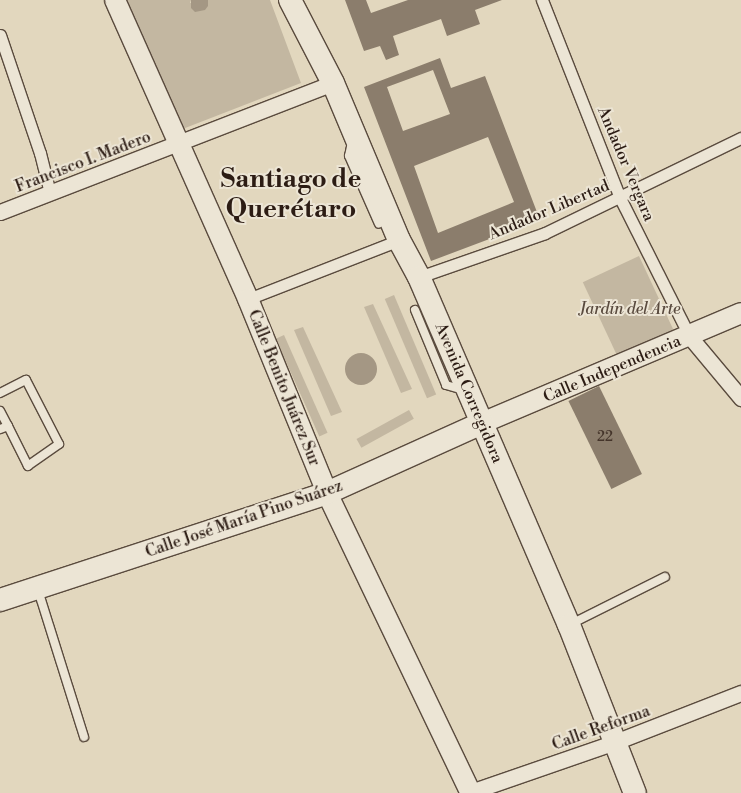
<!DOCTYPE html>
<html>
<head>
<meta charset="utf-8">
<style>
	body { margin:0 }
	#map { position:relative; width:741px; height:793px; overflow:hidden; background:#e2d7be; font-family:"Libre Bodoni",serif }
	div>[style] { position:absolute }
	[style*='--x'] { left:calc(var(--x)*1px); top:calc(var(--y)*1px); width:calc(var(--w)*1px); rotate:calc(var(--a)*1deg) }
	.green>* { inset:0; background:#c3b7a1; transform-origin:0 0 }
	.water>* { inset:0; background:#a49784 }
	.round { border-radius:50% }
	.building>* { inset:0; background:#8b7d6c; transform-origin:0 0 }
	.roads { filter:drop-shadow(1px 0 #5a4b3e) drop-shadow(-1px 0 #5a4b3e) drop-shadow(0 1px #5a4b3e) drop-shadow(0 -1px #5a4b3e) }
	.service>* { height:8px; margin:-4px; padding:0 4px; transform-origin:4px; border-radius:4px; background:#ece5d5 }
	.pedestrian>* { height:11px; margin:-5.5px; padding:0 5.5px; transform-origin:5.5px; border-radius:5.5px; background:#ece5d5 }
	.minor>* { height:15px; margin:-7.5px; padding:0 7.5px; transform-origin:7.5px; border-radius:7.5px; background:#ece5d5 }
	.tertiary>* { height:20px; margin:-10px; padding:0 10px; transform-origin:10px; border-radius:10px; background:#ece5d5 }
	.secondary>* { height:22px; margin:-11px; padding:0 11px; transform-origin:11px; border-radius:11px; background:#ece5d5 }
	span { translate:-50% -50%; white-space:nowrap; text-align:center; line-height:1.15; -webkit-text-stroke:4px #ece5d5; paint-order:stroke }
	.number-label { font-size:14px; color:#44342a }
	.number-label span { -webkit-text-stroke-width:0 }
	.street-label { font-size:16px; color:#2c1c14 }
	.park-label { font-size:16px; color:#594a3e; font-style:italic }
	.town-label { font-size:26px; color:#2c1c14; font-weight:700 }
</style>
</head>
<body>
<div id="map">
	<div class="green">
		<div style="clip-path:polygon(127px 0,191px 0,190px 3px,208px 0,270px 0,301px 83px,180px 130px)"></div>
		<div style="left:639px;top:256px;width:89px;height:62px;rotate:65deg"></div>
		<div style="left:394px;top:295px;width:108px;height:10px;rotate:67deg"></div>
		<div style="clip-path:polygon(373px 304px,412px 389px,401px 393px,364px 307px)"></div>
		<div style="clip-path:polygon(303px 327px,342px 412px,331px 416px,294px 330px)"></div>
		<div style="left:284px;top:335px;width:107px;height:9px;rotate:66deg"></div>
		<div style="left:409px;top:410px;width:10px;height:60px;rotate:61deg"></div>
	</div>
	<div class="water">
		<div style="clip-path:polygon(191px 0,208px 0,208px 6px,205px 10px,195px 12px,191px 8px)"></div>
		<div class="round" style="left:345px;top:353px;width:32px;height:32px"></div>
	</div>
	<div class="building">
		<div style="clip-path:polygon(345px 0,366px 0,371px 13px,408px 0,502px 0,475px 10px,480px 24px,447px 36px,441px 19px,393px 36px,399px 55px,386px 60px,380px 46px,364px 51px)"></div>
		<div style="clip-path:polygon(evenodd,440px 58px,451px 88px,485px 76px,540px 220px,431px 261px,364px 87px,440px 58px,433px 70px,450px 114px,403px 131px,387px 87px,433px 70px,440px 58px,488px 137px,514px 202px,438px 233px,414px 166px,488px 137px)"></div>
		<div style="left:599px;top:386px;width:98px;height:34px;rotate:64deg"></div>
	</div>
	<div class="roads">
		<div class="service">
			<div style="--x:352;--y:142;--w:14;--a:102"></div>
			<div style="--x:349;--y:156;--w:74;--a:66.2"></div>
			<div style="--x:415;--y:310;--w:81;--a:67.5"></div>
			<div style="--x:446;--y:385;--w:19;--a:16"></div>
			<div style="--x:0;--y:393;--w:29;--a:-27"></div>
			<div style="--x:26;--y:380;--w:72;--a:62.7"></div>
			<div style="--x:59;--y:444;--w:38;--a:145"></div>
			<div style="--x:28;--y:466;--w:45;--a:-116.6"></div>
			<div style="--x:8;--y:426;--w:9;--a:159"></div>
			<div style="--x:0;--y:411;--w:17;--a:62"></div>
			<div style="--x:38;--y:590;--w:154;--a:72.6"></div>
			<div style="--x:571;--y:624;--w:105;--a:-26.6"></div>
		</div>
		<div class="pedestrian">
			<div style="--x:542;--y:0;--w:213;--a:68.5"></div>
			<div style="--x:620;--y:198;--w:156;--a:63.3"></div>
			<div style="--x:0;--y:35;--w:125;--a:71.3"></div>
			<div style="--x:40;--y:153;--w:41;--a:76"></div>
			<div style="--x:419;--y:277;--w:133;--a:-19.2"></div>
			<div style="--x:545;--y:233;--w:218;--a:-25.9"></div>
			<div style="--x:248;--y:299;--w:162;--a:-21.3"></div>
		</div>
		<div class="minor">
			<div style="--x:0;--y:212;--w:357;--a:-21.2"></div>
			<div style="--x:690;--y:337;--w:80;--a:50.1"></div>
			<div style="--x:468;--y:793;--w:156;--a:-19.1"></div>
			<div style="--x:615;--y:742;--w:135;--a:-21.3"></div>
		</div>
		<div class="tertiary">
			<div style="--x:115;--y:0;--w:327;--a:66"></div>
			<div style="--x:248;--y:299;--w:209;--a:67.8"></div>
			<div style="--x:327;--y:493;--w:333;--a:64.4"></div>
			<div style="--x:482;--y:423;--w:281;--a:-23"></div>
		</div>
		<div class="secondary">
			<div style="--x:290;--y:0;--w:93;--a:62.6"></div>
			<div style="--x:333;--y:83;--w:170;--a:67.2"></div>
			<div style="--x:399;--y:240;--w:42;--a:61.6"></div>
			<div style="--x:419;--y:277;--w:379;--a:66.7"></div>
			<div style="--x:569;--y:625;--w:180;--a:68.6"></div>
			<div style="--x:0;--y:600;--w:344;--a:-18.1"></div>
			<div style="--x:327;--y:493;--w:170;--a:-24.3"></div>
		</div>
	</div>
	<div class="number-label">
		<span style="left:605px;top:437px">22</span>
	</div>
	<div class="street-label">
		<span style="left:83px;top:162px;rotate:-21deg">Francisco I. Madero</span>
		<span style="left:626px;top:164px;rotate:67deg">Andador Vergara</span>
		<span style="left:549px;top:210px;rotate:-23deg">Andador Libertad</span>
		<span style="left:612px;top:369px;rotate:-23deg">Calle Independencia</span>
		<span style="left:284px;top:388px;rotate:68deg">Calle Benito Juárez Sur</span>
		<span style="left:469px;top:393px;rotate:67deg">Avenida Corregidora</span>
		<span style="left:244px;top:519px;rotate:-19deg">Calle José María Pino Suárez</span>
		<span style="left:601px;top:728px;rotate:-20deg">Calle Reforma</span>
	</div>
	<div class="park-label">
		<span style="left:630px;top:309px">Jardín del Arte</span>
	</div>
	<div class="town-label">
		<span style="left:291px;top:195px">Santiago de<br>Querétaro</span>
	</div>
</div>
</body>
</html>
